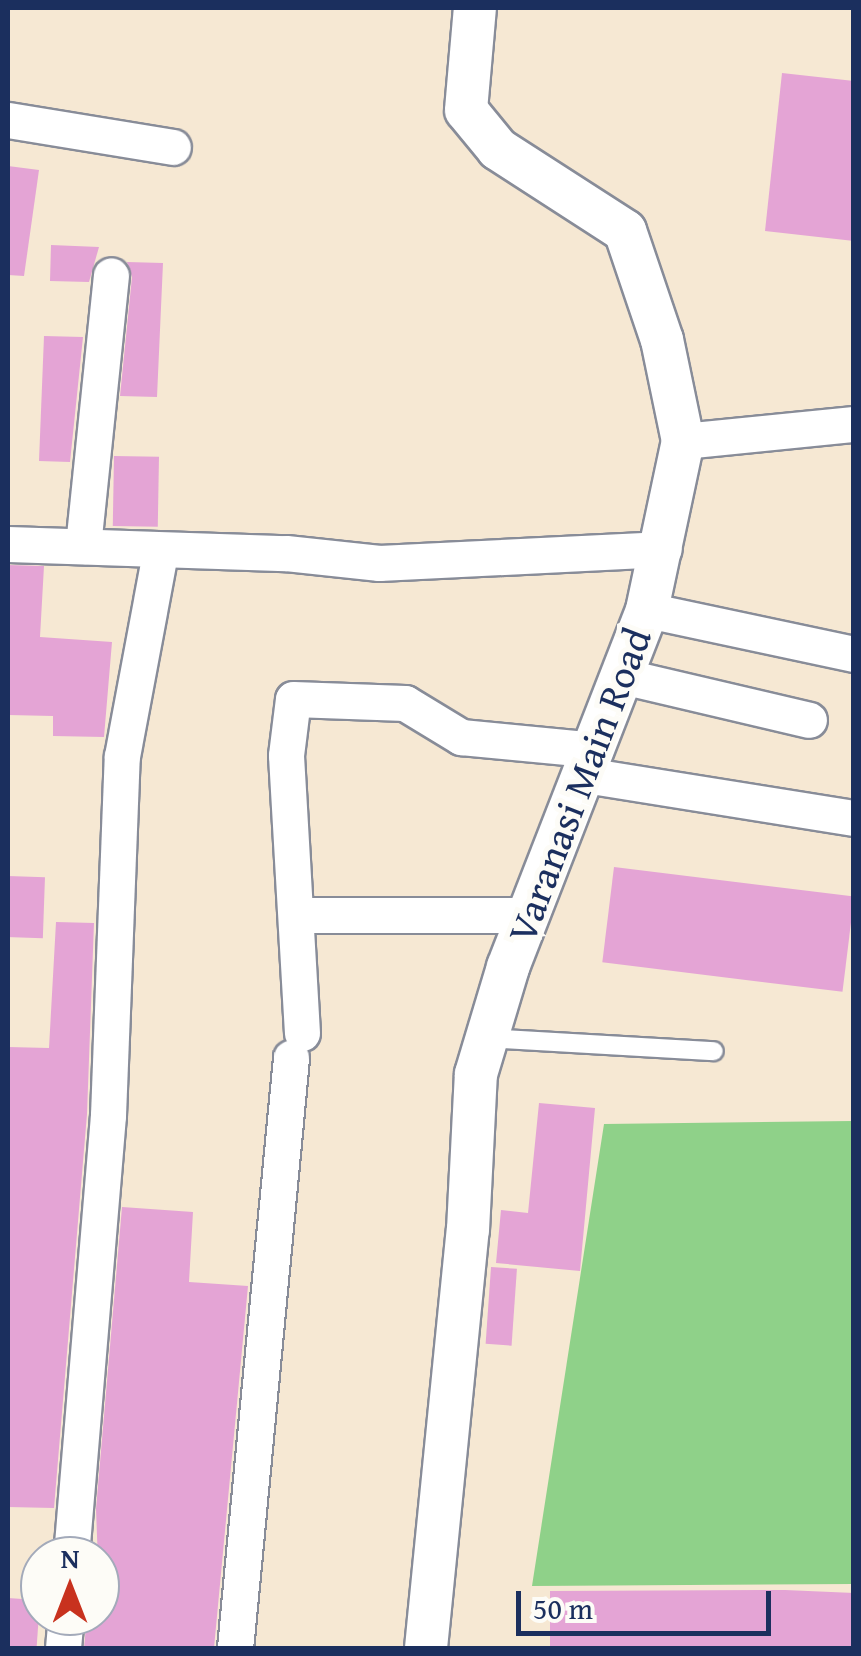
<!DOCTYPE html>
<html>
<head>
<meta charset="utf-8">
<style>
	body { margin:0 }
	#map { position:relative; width:861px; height:1656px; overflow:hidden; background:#f6e8d3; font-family:"Gentium Book Plus",serif }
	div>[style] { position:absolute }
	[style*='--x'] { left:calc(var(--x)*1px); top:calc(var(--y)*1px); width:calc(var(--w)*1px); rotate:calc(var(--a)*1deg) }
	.green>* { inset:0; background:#8fd189 }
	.building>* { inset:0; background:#e4a4d5; transform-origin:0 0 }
	.roads { filter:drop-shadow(2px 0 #888c98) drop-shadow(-2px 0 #888c98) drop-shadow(0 2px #888c98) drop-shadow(0 -2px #888c98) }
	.service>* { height:18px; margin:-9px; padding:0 9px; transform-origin:9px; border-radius:9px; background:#fff }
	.minor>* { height:35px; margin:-17.5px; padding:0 17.5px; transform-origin:17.5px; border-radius:17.5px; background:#fff }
	.tertiary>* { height:42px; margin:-21px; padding:0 21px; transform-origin:21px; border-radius:21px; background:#fff }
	span { translate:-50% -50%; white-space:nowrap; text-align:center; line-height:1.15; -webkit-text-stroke:10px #fdfcf7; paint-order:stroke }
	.street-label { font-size:40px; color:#1b2f5e }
	.frame { position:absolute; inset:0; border:10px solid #1b2f5e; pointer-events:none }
	.north { position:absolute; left:20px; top:1536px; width:100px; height:100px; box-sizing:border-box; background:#fdfcf7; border:2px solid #a3aaba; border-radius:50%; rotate:0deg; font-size:28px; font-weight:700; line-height:40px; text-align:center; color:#1b2f5e }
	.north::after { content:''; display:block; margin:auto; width:35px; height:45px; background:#c8321e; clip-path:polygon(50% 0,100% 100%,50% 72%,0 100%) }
	.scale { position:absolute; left:516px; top:1591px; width:255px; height:45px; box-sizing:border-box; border:5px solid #1b2f5e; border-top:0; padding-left:12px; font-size:30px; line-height:35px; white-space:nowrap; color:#1b2f5e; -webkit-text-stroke:8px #fdfcf7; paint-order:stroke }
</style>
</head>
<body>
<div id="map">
	<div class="green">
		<div style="clip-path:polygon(853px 1121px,853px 1584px,532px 1586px,604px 1124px)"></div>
	</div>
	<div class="building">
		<div style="clip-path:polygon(782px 73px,854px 81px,854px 241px,765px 231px)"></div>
		<div style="clip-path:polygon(8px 166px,39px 170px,24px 276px,8px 275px)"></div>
		<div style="clip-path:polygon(51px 245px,99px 247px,89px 282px,50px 281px)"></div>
		<div style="clip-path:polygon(127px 262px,163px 263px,157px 397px,120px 396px,132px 277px)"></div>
		<div style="clip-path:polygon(44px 336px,83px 337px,70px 462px,39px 461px)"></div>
		<div style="left:114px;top:456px;width:45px;height:70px;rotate:1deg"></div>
		<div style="clip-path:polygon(8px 565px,44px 566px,40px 637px,112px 642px,104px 737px,53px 736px,53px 716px,8px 715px)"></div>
		<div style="left:614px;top:867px;width:242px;height:96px;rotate:7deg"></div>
		<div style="left:8px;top:876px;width:37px;height:61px;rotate:2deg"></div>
		<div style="clip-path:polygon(56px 922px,94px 923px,87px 1114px,54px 1508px,8px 1507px,8px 1047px,49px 1048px)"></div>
		<div style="clip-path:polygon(539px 1103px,595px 1108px,580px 1271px,496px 1263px,501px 1210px,528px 1213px)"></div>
		<div style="clip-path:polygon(122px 1207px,193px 1212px,189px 1282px,248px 1286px,214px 1648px,84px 1648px,87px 1616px,100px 1616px,96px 1509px)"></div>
		<div style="left:491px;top:1267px;width:26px;height:77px;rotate:4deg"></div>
		<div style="clip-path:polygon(785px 1590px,854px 1593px,854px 1648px,550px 1648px,550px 1591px)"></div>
		<div style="left:8px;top:1598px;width:32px;height:48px;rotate:4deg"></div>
	</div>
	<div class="roads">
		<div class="service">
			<div style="--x:486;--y:1038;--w:228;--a:3.3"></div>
		</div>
		<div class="minor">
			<div style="--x:8;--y:120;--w:167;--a:9.3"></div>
			<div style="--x:683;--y:441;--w:172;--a:-5.7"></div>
			<div style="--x:8;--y:544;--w:278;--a:1.9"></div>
			<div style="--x:286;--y:553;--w:94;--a:6.1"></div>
			<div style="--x:379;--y:563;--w:285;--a:-2.8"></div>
			<div style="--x:83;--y:546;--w:272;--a:-84.1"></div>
			<div style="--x:647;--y:610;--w:212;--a:12"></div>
			<div style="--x:622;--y:676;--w:192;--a:13.2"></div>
			<div style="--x:585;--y:775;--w:272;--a:9.1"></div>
			<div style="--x:296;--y:915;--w:234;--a:0"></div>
			<div style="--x:302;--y:1033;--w:278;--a:-93.3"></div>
			<div style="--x:286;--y:755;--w:56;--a:-82.9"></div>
			<div style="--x:293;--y:699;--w:112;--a:2"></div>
			<div style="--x:405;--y:703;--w:66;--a:31.3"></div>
			<div style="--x:461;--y:737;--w:135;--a:5.5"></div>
			<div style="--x:71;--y:1556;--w:443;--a:-85.2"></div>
			<div style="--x:108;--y:1115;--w:359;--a:-87.8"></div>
			<div style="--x:122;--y:756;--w:207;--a:-79.4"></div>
			<div style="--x:63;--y:1648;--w:32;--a:-85"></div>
			<div style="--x:235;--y:1648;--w:593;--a:-84.58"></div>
		</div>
		<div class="tertiary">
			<div style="--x:426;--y:1648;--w:420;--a:-84.3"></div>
			<div style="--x:468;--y:1230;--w:156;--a:-87.1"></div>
			<div style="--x:476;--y:1074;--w:112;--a:-73.3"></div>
			<div style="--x:508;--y:967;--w:383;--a:-68.7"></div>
			<div style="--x:647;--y:610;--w:173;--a:-78"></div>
			<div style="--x:683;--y:441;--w:103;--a:-101.7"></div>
			<div style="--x:662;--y:340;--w:115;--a:-108.7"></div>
			<div style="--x:625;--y:231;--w:151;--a:-147.2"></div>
			<div style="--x:498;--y:149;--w:50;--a:-129.4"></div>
			<div style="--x:466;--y:110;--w:102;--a:-85"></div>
		</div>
	</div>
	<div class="street-label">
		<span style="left:579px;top:785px;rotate:-69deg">Varanasi Main Road</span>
	</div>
	<div class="frame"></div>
	<div class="north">N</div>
	<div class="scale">50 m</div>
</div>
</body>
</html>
